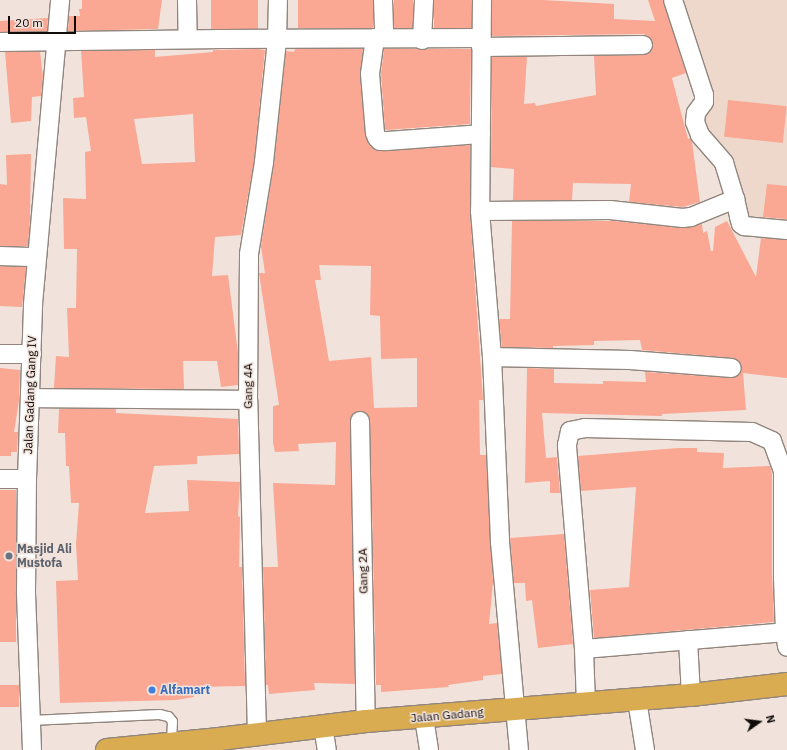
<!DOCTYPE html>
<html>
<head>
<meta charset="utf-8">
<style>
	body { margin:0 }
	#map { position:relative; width:787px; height:750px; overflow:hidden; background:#f1e3db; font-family:"IBM Plex Sans",sans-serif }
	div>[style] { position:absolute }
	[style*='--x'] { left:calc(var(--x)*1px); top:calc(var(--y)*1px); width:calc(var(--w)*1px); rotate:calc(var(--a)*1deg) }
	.built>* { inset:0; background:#edd8cb }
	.building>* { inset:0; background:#faa793; transform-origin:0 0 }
	.roads { filter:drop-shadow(1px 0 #91857d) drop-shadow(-1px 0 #91857d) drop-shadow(0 1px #91857d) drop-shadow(0 -1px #91857d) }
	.service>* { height:9px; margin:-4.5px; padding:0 4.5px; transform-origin:4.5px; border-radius:4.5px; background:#fff }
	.minor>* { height:18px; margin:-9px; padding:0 9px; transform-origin:9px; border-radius:9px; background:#fff }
	.trunk>* { height:22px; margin:-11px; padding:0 11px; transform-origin:11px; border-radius:11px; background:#daac52 }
	.dots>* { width:11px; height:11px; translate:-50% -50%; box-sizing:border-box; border:2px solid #f1e3db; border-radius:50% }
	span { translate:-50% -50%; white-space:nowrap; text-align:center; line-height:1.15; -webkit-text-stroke:3px #f1e3db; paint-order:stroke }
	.street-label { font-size:12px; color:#110c0a }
	.worship-label { font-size:12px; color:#5b616d; font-weight:700 }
	.left { translate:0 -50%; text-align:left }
	.shop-label { font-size:12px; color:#366cbe; font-weight:700 }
	.north { position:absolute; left:739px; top:702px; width:40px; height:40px; -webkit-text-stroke:3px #f1e3db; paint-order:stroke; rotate:76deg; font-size:11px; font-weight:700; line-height:16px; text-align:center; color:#110c0a }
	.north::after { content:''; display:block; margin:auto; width:14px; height:18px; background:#110c0a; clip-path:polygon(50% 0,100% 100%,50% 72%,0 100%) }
	.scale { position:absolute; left:8px; top:16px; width:68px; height:18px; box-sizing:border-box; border:2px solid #110c0a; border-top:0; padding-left:5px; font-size:12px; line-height:14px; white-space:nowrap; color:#110c0a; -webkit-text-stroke:3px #f1e3db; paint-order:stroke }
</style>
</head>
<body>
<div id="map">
	<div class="built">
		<div style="clip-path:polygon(675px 0,787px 0,787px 225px,744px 220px,704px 136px,708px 95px)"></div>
	</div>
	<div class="building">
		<div style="clip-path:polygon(82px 0,162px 0,158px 29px,68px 31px,69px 16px,80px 16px,79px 9px,82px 9px)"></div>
		<div style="left:211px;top:0;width:47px;height:29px"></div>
		<div style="left:298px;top:0;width:75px;height:28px"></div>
		<div style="left:394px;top:0;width:19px;height:28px"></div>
		<div style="left:434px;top:0;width:38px;height:28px"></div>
		<div style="clip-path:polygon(492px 0,543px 0,614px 4px,614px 19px,655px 21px,648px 0,663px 0,686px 73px,672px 78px,688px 139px,690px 138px,692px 142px,700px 202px,683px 207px,629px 202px,631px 184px,573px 183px,572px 200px,513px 200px,514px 169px,491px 167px,492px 57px,527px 57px,524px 104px,535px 103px,536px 106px,596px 95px,594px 56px,644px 55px,652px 50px,653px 44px,648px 36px,643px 34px,492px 36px)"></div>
		<div style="clip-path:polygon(48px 18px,47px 31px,0 32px,0 21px)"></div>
		<div style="clip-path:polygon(evenodd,258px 49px,265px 50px,254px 161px,241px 235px,215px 237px,212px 276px,228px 275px,238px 353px,238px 385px,221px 387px,217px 361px,183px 361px,184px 389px,54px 388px,56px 356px,69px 357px,67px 308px,76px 308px,77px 249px,64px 249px,63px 198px,86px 199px,85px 152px,91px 151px,86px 117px,74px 118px,73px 98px,84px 97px,81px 51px,155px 50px,155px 57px,213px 52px,213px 50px,258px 49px,193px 114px,195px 162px,142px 164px,134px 119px,193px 114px)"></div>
		<div style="clip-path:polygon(evenodd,295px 49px,363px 49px,360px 75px,365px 134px,369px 145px,376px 151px,387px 151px,470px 145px,470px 212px,483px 400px,479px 400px,480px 455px,486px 455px,493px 582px,489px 624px,497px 623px,502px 674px,483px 676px,483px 680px,448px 685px,449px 687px,381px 692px,381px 685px,376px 685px,370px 421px,365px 412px,359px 411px,351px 416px,350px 421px,355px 684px,314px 683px,315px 690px,269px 694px,268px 685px,266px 685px,263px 567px,278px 567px,273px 483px,335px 485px,336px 442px,298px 444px,299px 451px,275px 452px,273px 443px,273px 406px,279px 405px,259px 273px,265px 273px,261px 246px,274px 163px,286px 51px,294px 52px,295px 49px,319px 265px,371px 266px,370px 315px,380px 316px,381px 359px,417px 358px,417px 407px,374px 408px,371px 357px,329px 361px,315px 280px,321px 280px,319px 265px)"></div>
		<div style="clip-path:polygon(384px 49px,416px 49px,422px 50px,428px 49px,471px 49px,470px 124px,385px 130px,381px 74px)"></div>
		<div style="clip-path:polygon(5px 52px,40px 52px,43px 77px,41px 96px,32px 97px,31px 121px,11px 123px)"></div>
		<div style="left:728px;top:100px;width:59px;height:37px;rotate:6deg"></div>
		<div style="clip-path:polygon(31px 154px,30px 218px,28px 246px,0 246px,0 184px,7px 185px,6px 155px)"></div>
		<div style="clip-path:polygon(767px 184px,787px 186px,787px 219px,763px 217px)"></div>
		<div style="clip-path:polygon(512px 221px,614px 221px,682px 228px,702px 224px,703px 233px,707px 231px,711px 251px,713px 251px,715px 227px,727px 221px,756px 277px,761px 238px,787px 240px,787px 378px,743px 373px,746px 410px,662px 414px,662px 416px,542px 413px,546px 458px,557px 457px,560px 493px,550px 493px,550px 481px,525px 483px,527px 368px,554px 369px,554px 383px,603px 384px,603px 381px,646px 382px,645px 372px,732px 378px,740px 374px,742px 368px,738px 360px,733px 358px,642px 350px,640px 340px,594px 341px,594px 345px,553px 346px,553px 348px,502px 347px,499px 319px,510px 319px)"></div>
		<div style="clip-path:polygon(0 266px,26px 267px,22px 307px,0 306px)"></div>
		<div style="clip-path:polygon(0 368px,20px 370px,19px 400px,14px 432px,18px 432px,17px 452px,11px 452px,11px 456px,0 456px)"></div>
		<div style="clip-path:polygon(59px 409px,116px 409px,116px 413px,238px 419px,239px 454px,197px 456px,197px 464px,154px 466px,145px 513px,189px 511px,187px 480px,240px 482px,238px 516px,240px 517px,239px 567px,242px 567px,245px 686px,193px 687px,194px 697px,176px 700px,60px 703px,56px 581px,78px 580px,76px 544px,79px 503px,71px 503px,69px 466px,66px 466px,65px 433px,58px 433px)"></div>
		<div style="clip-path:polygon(678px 448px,697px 448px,697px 452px,724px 453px,723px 468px,770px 466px,772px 474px,772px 573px,774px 622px,594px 638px,590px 590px,629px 587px,636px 487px,581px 491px,578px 456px)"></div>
		<div style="left:0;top:490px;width:16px;height:152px"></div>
		<div style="clip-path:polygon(564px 534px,573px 644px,538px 648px,532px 600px,526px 601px,525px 583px,514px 583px,510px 538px)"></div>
		<div style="left:0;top:685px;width:19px;height:22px"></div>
	</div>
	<div class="roads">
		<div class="service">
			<div style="--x:30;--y:720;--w:129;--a:-2.7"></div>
			<div style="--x:159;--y:714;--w:9;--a:13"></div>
			<div style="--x:168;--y:716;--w:6;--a:51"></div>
			<div style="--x:172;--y:721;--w:22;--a:93"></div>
		</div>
		<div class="minor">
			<div style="--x:187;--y:0;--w:39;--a:89"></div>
			<div style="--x:383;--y:0;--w:38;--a:88"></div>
			<div style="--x:482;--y:0;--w:211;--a:90.5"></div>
			<div style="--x:480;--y:211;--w:146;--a:85.3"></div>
			<div style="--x:492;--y:357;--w:185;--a:87.5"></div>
			<div style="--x:500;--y:542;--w:209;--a:84.8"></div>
			<div style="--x:673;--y:0;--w:100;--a:71.9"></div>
			<div style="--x:704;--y:95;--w:7;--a:90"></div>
			<div style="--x:704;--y:102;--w:14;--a:126"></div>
			<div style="--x:696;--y:113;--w:9;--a:96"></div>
			<div style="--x:695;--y:122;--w:14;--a:69"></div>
			<div style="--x:700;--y:135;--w:37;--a:49"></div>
			<div style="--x:724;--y:163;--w:38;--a:73"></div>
			<div style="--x:375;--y:38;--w:36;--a:98"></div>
			<div style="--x:370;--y:74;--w:59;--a:85.2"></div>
			<div style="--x:375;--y:133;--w:5;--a:68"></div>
			<div style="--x:377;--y:138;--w:4;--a:45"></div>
			<div style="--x:380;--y:141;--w:6;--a:0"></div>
			<div style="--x:386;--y:141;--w:95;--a:-4.2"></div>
			<div style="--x:422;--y:40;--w:40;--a:-87.1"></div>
			<div style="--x:0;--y:42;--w:221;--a:-0.8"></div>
			<div style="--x:221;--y:39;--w:260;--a:-0.2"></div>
			<div style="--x:481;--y:47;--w:162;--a:-0.7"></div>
			<div style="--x:480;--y:211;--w:130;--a:-0.4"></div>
			<div style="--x:610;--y:210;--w:73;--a:6.3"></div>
			<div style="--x:683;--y:218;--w:8;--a:-7"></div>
			<div style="--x:691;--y:217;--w:48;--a:-22.2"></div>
			<div style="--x:735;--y:199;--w:18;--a:77"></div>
			<div style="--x:739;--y:217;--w:7;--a:74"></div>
			<div style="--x:741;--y:224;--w:4;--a:34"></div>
			<div style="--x:744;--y:226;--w:43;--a:5.3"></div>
			<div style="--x:0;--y:256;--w:37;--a:2"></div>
			<div style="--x:0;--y:354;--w:32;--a:0"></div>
			<div style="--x:492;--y:357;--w:138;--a:1.2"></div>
			<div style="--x:630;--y:360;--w:102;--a:4.5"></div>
			<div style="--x:31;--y:398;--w:217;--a:0.5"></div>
			<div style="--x:360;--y:421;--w:300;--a:88.9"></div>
			<div style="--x:0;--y:479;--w:27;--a:0"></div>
			<div style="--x:688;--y:640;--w:55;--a:86.9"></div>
			<div style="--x:584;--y:649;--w:202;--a:-4.8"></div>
			<div style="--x:637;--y:700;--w:51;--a:80.9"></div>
			<div style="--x:586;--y:704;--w:55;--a:-92.1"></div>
			<div style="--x:584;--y:649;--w:205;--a:-94.8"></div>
			<div style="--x:567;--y:445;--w:14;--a:-78"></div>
			<div style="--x:570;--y:431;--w:15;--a:-11"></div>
			<div style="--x:585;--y:428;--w:167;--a:1.4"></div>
			<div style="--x:752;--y:432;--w:22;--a:24"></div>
			<div style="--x:772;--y:441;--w:33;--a:70"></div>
			<div style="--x:783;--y:472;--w:106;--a:90"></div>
			<div style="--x:783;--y:578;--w:54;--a:87.9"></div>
			<div style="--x:785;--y:632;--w:15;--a:82"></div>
			<div style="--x:424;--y:718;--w:32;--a:81"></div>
			<div style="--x:323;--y:726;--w:24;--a:81"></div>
			<div style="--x:257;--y:734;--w:334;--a:-91.5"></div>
			<div style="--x:248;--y:400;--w:146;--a:-89.6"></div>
			<div style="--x:249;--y:254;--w:93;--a:-80.7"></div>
			<div style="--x:264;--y:162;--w:123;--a:-83.9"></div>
			<div style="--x:277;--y:40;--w:40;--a:-88.6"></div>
			<div style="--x:32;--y:750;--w:158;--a:-92.2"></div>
			<div style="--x:26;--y:592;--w:113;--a:-89.5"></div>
			<div style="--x:27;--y:479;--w:175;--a:-88"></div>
			<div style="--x:33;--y:304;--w:305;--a:-84.9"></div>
		</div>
		<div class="trunk">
			<div style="--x:107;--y:750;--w:113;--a:-5.6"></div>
			<div style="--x:219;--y:739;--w:148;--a:-7"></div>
			<div style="--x:366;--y:721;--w:326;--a:-4.6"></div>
			<div style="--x:691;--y:695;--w:97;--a:-6.5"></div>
		</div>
	</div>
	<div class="dots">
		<div style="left:9px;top:556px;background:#6b7280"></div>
		<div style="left:152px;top:690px;background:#3f7fe0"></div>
	</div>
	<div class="street-label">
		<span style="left:248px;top:386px;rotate:-90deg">Gang 4A</span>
		<span style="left:30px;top:395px;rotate:-88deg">Jalan Gadang Gang IV</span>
		<span style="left:363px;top:571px;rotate:-91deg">Gang 2A</span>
		<span style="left:447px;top:715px;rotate:-5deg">Jalan Gadang</span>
	</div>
	<div class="worship-label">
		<span class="left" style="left:17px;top:556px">Masjid Ali<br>Mustofa</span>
	</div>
	<div class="shop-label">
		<span class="left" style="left:160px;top:690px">Alfamart</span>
	</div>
	<div class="north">N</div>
	<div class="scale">20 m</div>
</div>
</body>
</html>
